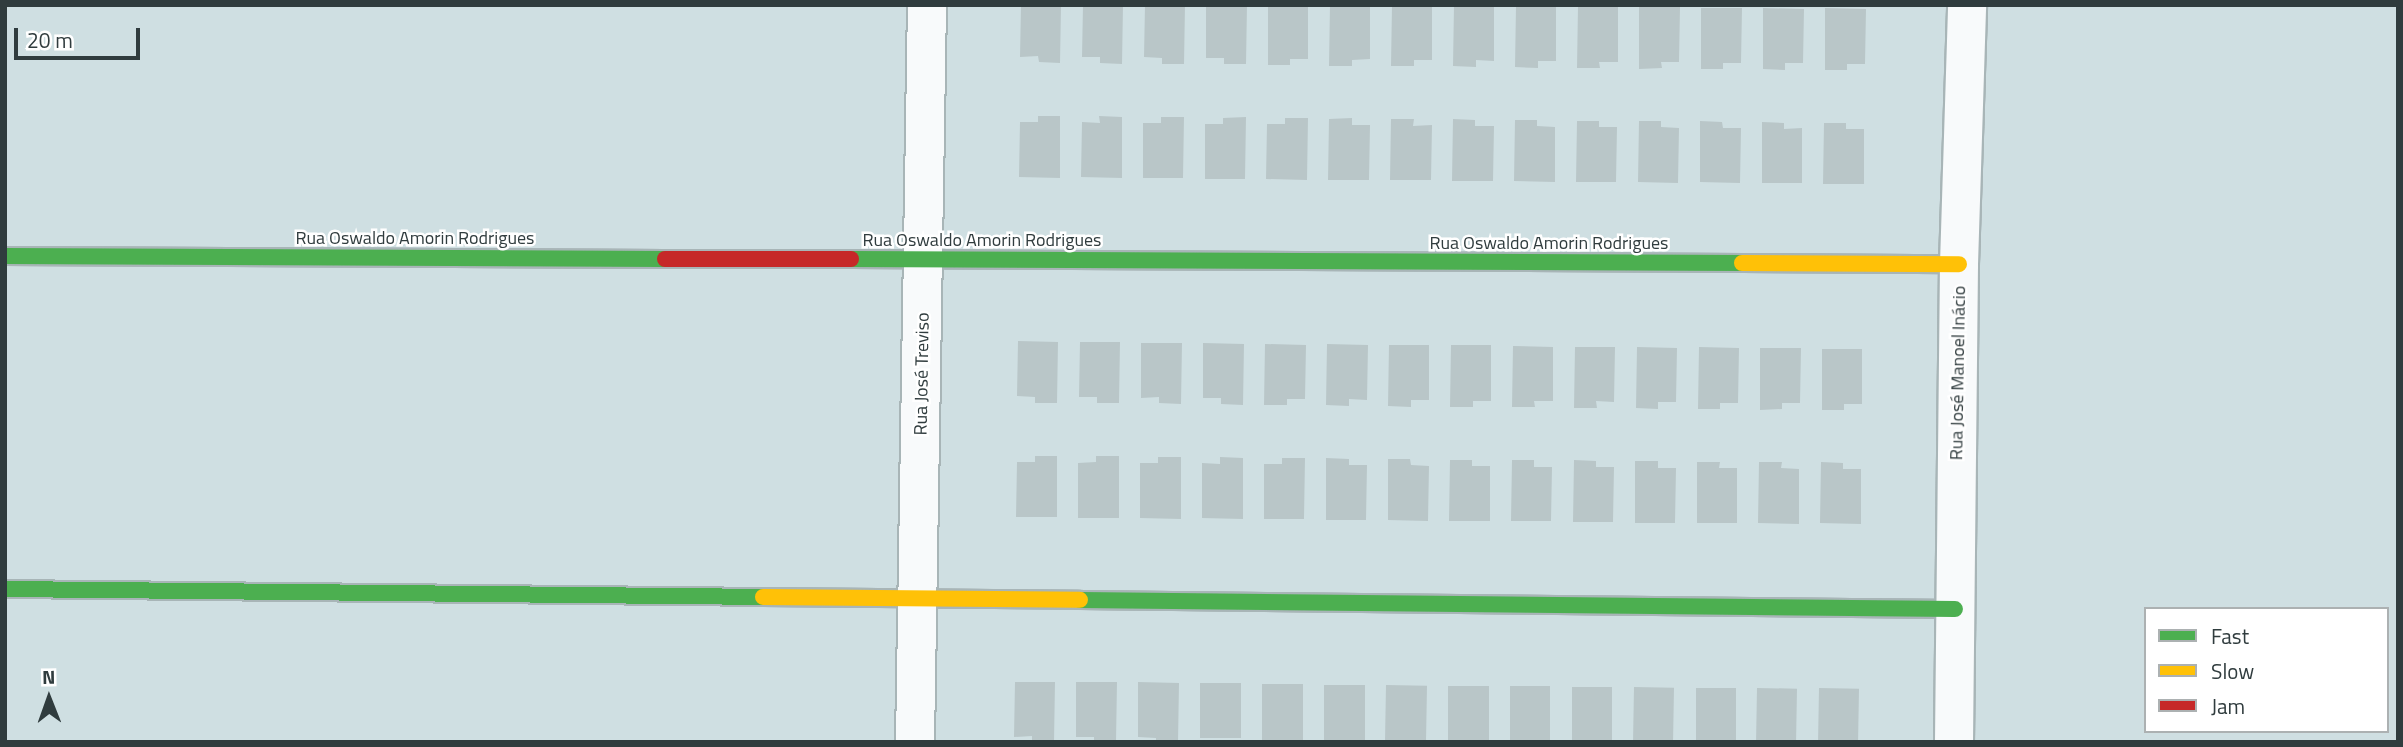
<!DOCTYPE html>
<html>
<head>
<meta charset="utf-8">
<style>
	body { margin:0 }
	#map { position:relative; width:2403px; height:747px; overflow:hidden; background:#cfdfe2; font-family:"Titillium Web",sans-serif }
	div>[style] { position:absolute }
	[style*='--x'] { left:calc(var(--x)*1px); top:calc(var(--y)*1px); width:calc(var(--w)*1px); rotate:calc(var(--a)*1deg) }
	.building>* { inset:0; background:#b9c6c8; transform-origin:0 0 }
	.roads { filter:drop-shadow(2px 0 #a8b5b7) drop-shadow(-2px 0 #a8b5b7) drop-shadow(0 2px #a8b5b7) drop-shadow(0 -2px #a8b5b7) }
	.street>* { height:38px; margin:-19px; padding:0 19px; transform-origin:19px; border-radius:19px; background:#f8fafb }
	.fast>* { height:16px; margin:-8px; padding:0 8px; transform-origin:8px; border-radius:8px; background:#4caf50 }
	.slow>* { height:16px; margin:-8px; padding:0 8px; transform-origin:8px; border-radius:8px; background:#ffc107 }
	.jam>* { height:16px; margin:-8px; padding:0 8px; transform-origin:8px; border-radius:8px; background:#c62828 }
	span { translate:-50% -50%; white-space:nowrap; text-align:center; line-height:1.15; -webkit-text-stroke:5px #fff; paint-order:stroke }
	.street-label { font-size:18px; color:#303c3e }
	.frame { position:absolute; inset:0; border:7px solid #303c3e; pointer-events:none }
	.legend { position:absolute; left:2144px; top:607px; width:245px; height:126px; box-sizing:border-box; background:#fff; border:2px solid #acb1b2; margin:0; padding:9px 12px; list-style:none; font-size:21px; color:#303c3e }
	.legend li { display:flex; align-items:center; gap:14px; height:35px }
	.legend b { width:35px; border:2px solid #acb1b2 }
	.north { position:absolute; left:14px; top:663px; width:70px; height:70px; -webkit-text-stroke:5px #fff; paint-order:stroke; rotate:359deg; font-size:19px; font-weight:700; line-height:28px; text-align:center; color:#303c3e }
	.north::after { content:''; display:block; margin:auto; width:24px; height:32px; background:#303c3e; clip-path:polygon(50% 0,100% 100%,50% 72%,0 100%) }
	.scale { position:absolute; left:14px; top:28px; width:126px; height:32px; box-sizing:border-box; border:4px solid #303c3e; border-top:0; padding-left:9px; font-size:21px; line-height:24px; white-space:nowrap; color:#303c3e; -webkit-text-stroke:5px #fff; paint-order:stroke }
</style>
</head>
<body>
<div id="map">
	<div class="building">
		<div style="clip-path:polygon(1021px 5px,1061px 5px,1060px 63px,1039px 62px,1038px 56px,1020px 57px)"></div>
		<div style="clip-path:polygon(1083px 5px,1123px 5px,1122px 64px,1100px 63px,1100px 57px,1082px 57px)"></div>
		<div style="clip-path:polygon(1145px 5px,1185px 5px,1184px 64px,1162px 64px,1162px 58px,1144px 57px)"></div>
		<div style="clip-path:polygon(1206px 5px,1247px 5px,1246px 64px,1224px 64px,1224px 58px,1206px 58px)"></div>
		<div style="clip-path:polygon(1268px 5px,1308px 5px,1308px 59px,1290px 59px,1290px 65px,1268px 65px)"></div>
		<div style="clip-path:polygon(1330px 5px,1370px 5px,1370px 59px,1352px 60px,1352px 66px,1329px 66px)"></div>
		<div style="clip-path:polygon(1392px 5px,1432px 5px,1432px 60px,1414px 60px,1414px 66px,1391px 66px)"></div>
		<div style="clip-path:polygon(1454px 5px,1494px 6px,1494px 61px,1476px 60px,1476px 67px,1453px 66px)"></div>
		<div style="clip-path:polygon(1516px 6px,1556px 6px,1556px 61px,1538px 61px,1538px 68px,1515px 67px)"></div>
		<div style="clip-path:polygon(1578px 6px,1618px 7px,1618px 62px,1599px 62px,1600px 68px,1577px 68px)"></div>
		<div style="clip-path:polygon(1639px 7px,1680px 7px,1679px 62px,1661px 62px,1662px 68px,1639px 69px)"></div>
		<div style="clip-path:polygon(1701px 8px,1742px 8px,1741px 63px,1723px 63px,1723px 69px,1701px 69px)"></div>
		<div style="clip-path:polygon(1763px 8px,1804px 9px,1803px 63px,1785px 63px,1785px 70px,1763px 69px)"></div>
		<div style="clip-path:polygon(1825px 8px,1866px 9px,1865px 64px,1847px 64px,1847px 70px,1825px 70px)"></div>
		<div style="clip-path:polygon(1038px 116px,1060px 116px,1060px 178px,1019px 177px,1020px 122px,1038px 122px)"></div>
		<div style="clip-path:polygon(1099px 116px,1122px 117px,1122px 178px,1081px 177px,1082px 122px,1100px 123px)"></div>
		<div style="clip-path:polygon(1161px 117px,1184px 117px,1183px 178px,1143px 178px,1143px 123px,1161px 123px)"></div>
		<div style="clip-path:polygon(1246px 117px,1245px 179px,1205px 179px,1205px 124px,1223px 124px,1223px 118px)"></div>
		<div style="clip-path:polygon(1285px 118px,1308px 118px,1307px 180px,1266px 179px,1267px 124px,1285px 124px)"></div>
		<div style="clip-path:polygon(1352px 118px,1352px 125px,1370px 125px,1369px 180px,1328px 180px,1329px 119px)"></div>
		<div style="clip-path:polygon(1391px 119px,1414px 119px,1413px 126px,1432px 125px,1431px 180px,1390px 180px)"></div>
		<div style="clip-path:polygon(1453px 119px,1475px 120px,1475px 126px,1494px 126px,1493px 181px,1452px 181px)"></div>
		<div style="clip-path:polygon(1515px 120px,1537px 120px,1537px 126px,1555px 127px,1555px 182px,1514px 181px)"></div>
		<div style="clip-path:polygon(1577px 121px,1599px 121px,1599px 127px,1617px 127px,1616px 182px,1576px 182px)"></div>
		<div style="clip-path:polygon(1639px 121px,1661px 121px,1661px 127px,1679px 128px,1678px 183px,1638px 182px)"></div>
		<div style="clip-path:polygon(1700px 121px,1722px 122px,1723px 128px,1741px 128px,1740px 183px,1700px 182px)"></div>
		<div style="clip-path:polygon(1762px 122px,1784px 123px,1784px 129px,1802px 128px,1802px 183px,1762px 183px)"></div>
		<div style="clip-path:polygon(1824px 123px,1846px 123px,1846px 129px,1864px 129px,1864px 184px,1823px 184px)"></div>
		<div style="clip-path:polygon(1018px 341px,1058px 342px,1057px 403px,1035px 403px,1035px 397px,1017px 396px)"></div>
		<div style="clip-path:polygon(1080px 342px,1120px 342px,1119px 403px,1097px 403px,1097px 397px,1079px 397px)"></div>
		<div style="clip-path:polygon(1141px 343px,1182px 343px,1181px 404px,1159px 403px,1159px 397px,1141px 398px)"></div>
		<div style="clip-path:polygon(1203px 343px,1244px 344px,1243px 405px,1221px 404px,1221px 398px,1203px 398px)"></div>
		<div style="clip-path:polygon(1265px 344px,1306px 345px,1305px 399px,1287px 399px,1287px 405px,1264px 405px)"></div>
		<div style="clip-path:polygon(1327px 344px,1368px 345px,1367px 400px,1349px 399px,1349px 406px,1326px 405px)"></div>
		<div style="clip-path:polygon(1389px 345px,1429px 345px,1429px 400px,1411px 400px,1411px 407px,1388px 406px)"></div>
		<div style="clip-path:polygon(1451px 345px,1491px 345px,1491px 401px,1473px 401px,1473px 407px,1450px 407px)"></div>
		<div style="clip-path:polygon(1513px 346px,1553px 347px,1553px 401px,1534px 401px,1535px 407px,1512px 407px)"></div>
		<div style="clip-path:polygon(1575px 347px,1615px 347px,1614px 402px,1596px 401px,1597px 408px,1574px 408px)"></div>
		<div style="clip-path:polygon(1637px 347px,1677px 348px,1676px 402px,1658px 402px,1658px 409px,1636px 408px)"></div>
		<div style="clip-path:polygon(1699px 347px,1739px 348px,1738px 403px,1720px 403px,1720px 409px,1698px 409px)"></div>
		<div style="clip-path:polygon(1760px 348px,1801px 348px,1800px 403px,1782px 403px,1782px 409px,1760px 410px)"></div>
		<div style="clip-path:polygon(1822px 349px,1862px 349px,1862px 404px,1844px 404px,1844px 410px,1822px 410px)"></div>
		<div style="clip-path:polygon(1035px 456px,1057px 456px,1057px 517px,1016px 517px,1017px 462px,1035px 462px)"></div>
		<div style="clip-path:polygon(1096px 456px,1119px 456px,1119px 518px,1078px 518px,1078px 463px,1096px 462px)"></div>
		<div style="clip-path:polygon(1158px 457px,1181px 457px,1181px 519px,1140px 518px,1140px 463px,1158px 463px)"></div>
		<div style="clip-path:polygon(1220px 457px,1243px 458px,1243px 519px,1202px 518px,1202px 463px,1220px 464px)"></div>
		<div style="clip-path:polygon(1282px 458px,1305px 458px,1304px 519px,1264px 519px,1264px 464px,1282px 464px)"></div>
		<div style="clip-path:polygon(1326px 458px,1349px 459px,1349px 465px,1367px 465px,1366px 520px,1326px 520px)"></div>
		<div style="clip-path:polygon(1388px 459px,1410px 459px,1411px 465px,1429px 466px,1428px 521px,1388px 520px)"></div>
		<div style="clip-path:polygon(1450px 460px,1472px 460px,1472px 466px,1490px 466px,1490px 521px,1449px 521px)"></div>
		<div style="clip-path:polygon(1512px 460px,1534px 460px,1534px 467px,1552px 467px,1551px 521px,1511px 521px)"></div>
		<div style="clip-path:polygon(1574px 460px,1596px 461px,1596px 467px,1614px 467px,1613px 522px,1573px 522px)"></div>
		<div style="clip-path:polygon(1635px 461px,1658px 461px,1658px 468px,1676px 468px,1675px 523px,1635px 523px)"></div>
		<div style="clip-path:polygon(1697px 462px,1720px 462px,1719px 468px,1737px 468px,1737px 523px,1697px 523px)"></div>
		<div style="clip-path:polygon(1759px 462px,1782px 462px,1781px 468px,1799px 469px,1799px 524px,1758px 523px)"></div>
		<div style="clip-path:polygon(1821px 462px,1843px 463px,1843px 469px,1861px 469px,1861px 524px,1820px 523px)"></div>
		<div style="clip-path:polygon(1015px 682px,1055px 682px,1054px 742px,1032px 742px,1032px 736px,1014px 737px)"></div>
		<div style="clip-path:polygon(1076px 682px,1117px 682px,1116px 742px,1094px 742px,1094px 737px,1076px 737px)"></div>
		<div style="clip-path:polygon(1138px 682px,1179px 683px,1178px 742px,1156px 742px,1156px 738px,1138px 737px)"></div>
		<div style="left:1200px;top:683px;width:41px;height:55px"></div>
		<div style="left:1262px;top:684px;width:41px;height:58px"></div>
		<div style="left:1324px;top:685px;width:41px;height:57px"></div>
		<div style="left:1386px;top:685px;width:41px;height:57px;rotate:1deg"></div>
		<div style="left:1448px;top:686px;width:41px;height:56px"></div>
		<div style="left:1510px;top:686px;width:40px;height:56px"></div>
		<div style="left:1572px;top:687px;width:40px;height:55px"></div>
		<div style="left:1634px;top:687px;width:40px;height:55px;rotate:1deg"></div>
		<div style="left:1696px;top:688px;width:40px;height:54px"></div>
		<div style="left:1757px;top:688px;width:40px;height:54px;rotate:1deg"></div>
		<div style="left:1819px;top:688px;width:40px;height:54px;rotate:1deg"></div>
	</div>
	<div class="roads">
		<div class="street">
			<div style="--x:915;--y:742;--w:737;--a:-89.07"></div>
			<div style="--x:1954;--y:742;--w:478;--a:-89.4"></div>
			<div style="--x:1959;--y:264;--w:259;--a:-88.2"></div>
		</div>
		<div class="fast">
			<div style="--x:5;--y:256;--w:660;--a:0.26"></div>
			<div style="--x:851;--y:259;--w:891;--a:0.26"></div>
			<div style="--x:5;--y:589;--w:758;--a:0.6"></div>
			<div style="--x:1080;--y:600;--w:875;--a:0.59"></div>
		</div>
		<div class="slow">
			<div style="--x:1742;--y:263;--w:217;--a:0.3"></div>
			<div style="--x:763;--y:597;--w:317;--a:0.5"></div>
		</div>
		<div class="jam">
			<div style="--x:665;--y:259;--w:186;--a:0"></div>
		</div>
	</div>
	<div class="street-label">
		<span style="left:415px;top:238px">Rua Oswaldo Amorin Rodrigues</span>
		<span style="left:982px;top:240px">Rua Oswaldo Amorin Rodrigues</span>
		<span style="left:1549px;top:243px">Rua Oswaldo Amorin Rodrigues</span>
		<span style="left:1958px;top:373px;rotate:-89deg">Rua José Manoel Inácio</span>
		<span style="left:922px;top:374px;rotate:-89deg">Rua José Treviso</span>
	</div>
	<div class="frame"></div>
	<ul class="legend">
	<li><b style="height:9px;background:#4caf50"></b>Fast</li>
	<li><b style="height:9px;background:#ffc107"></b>Slow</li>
	<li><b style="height:9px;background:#c62828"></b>Jam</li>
	</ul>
	<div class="north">N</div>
	<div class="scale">20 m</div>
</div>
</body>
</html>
